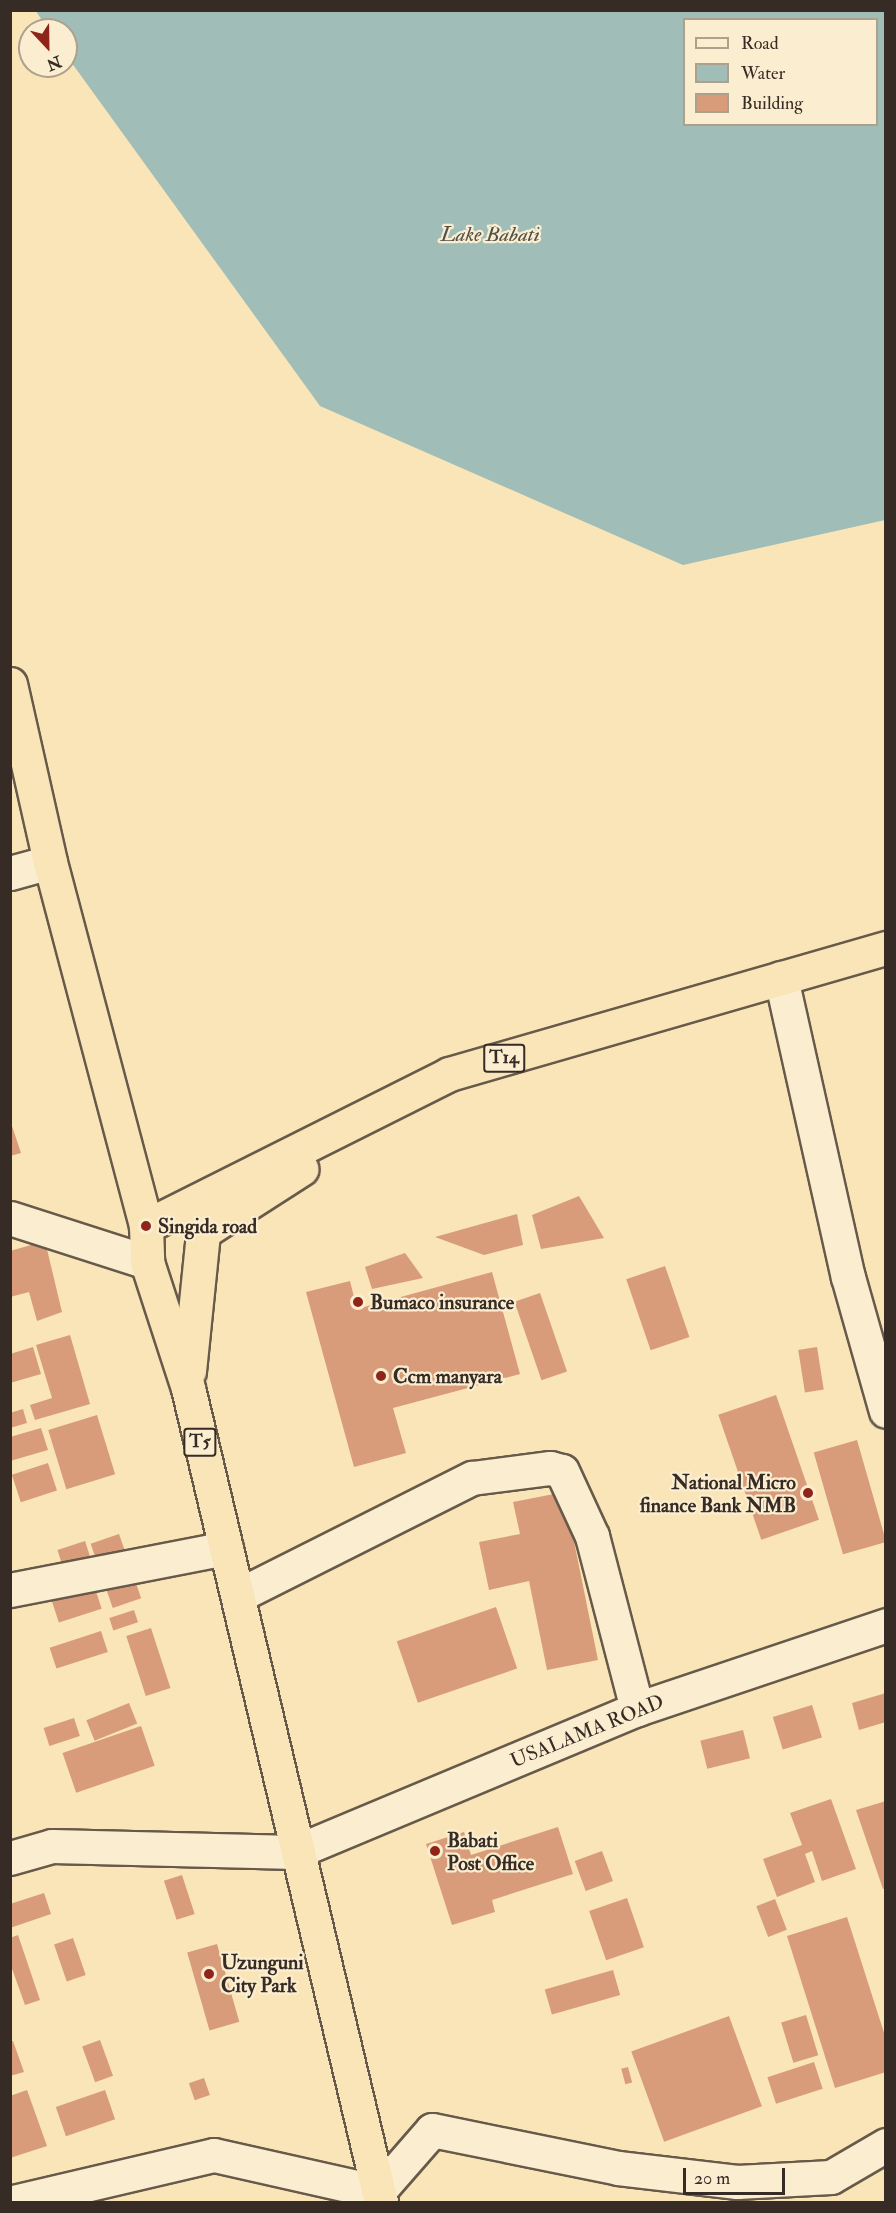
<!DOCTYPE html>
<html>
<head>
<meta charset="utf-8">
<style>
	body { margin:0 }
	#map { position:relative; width:896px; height:2213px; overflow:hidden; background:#f9e5b7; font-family:"IM FELL Double Pica",serif }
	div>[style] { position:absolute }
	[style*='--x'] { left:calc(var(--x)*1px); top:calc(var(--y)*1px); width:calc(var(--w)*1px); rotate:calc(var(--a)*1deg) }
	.water>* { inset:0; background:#a1bdb7 }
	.building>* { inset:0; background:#d89c7a; transform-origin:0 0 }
	.roads { filter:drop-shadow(2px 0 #685a4a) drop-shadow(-2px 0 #685a4a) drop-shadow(0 2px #685a4a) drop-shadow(0 -2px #685a4a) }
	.minor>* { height:33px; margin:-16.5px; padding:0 16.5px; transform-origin:16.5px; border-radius:16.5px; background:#fbeed0 }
	.trunk>* { height:33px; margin:-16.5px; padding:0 16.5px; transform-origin:16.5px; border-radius:16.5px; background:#f9e5b7 }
	.dots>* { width:16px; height:16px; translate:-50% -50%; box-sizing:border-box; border:3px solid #fbeed0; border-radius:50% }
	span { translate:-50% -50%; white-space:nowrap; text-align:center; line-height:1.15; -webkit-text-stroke:4.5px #fbeed0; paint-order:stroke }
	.shield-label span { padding:2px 4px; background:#fbeed0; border:2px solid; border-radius:4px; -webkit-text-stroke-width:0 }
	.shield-label { font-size:18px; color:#372b26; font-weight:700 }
	.poi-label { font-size:20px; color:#372b26; font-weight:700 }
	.left { translate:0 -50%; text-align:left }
	.right { translate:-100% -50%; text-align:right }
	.street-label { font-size:20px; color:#372b26 }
	.water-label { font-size:21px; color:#52504a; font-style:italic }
	.frame { position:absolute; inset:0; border:12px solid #372b26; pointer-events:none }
	.legend { position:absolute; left:683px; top:18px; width:195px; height:108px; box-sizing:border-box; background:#fbeed0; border:2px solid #ada08c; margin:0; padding:8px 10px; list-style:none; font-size:18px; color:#372b26 }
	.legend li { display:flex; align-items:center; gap:12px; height:30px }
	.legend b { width:30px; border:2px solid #ada08c }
	.north { position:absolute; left:18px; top:18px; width:60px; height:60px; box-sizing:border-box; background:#fbeed0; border:2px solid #ada08c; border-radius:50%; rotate:158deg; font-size:16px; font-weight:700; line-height:24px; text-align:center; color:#372b26 }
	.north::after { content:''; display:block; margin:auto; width:21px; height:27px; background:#8f2418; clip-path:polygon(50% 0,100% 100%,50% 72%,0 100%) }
	.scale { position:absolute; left:683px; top:2168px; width:102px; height:27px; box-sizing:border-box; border:3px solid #372b26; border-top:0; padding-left:8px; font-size:18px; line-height:21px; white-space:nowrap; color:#372b26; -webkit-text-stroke:4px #fbeed0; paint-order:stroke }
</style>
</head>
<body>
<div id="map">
	<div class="water">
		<div style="clip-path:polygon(evenodd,36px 11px,885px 11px,885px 520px,683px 565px,320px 406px,66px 55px,66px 30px,48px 30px,36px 11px,684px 20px,876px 20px,876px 124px,684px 124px,684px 20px)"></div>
	</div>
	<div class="building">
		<div style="clip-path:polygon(10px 1120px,21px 1153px,10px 1156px)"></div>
		<div style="clip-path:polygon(579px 1196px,604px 1238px,541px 1249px,532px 1215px)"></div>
		<div style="clip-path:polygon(517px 1214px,523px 1245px,484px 1255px,435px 1237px)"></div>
		<div style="clip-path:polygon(45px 1241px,62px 1312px,37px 1321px,29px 1292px,10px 1297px,10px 1251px)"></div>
		<div style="clip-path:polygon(405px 1253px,423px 1278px,372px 1289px,365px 1267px)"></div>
		<div style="left:665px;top:1266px;width:75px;height:41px;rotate:71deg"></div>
		<div style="clip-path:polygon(492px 1272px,520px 1374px,393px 1408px,406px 1453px,354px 1467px,306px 1292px,350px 1281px,357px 1309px)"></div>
		<div style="left:540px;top:1293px;width:83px;height:27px;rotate:71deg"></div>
		<div style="clip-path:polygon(70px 1335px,90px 1404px,35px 1420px,30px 1405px,52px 1398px,36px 1345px)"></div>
		<div style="clip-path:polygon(33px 1347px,41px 1374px,10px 1383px,10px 1354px)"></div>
		<div style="left:817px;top:1347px;width:43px;height:19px;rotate:81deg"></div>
		<div style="left:776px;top:1395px;width:132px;height:61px;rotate:71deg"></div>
		<div style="clip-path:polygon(23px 1409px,27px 1423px,10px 1428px,10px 1413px)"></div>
		<div style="left:97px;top:1415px;width:62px;height:51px;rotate:73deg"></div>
		<div style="clip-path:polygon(41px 1428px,48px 1450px,10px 1461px,10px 1437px)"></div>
		<div style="left:857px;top:1440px;width:106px;height:45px;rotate:74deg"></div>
		<div style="left:48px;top:1463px;width:29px;height:38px;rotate:72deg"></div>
		<div style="clip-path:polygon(564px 1492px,598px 1660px,547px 1670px,529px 1581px,489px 1590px,479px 1542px,520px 1534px,513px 1502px)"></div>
		<div style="left:119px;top:1534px;width:68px;height:30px;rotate:71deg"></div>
		<div style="left:85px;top:1541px;width:28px;height:29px;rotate:72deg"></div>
		<div style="left:93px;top:1582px;width:28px;height:45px;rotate:72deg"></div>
		<div style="left:496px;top:1607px;width:65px;height:105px;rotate:71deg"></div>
		<div style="left:134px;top:1610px;width:13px;height:26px;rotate:72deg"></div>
		<div style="left:151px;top:1628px;width:63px;height:26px;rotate:72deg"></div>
		<div style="left:101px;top:1631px;width:22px;height:54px;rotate:72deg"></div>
		<div style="clip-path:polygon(886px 1693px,886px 1722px,859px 1730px,852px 1703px)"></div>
		<div style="left:129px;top:1703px;width:22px;height:46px;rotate:68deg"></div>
		<div style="left:812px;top:1705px;width:34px;height:41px;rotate:73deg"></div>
		<div style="left:74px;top:1718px;width:19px;height:32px;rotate:72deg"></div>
		<div style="left:141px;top:1726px;width:42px;height:83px;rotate:71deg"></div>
		<div style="left:743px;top:1730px;width:29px;height:44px;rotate:76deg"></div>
		<div style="clip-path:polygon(831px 1799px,856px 1869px,822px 1881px,812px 1851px,805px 1854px,815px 1882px,777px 1897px,763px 1859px,802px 1845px,790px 1813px)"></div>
		<div style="clip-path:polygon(886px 1801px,886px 1888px,883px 1889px,856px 1810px)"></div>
		<div style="clip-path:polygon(558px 1827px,573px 1874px,492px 1900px,495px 1912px,452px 1925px,426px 1844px,464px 1832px,471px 1855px)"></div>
		<div style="left:602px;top:1851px;width:32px;height:29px;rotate:70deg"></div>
		<div style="left:182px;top:1875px;width:41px;height:19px;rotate:72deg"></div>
		<div style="clip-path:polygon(44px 1893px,51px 1914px,10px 1928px,10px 1904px)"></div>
		<div style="left:627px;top:1898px;width:52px;height:40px;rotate:71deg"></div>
		<div style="left:775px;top:1899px;width:33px;height:20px;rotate:69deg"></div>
		<div style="clip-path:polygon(847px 1917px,886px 2039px,886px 2072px,835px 2088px,787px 1936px)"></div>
		<div style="clip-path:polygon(18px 1935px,40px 2000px,25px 2005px,10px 1963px,10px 1938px)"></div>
		<div style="left:73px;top:1938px;width:39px;height:20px;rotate:71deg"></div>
		<div style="left:217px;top:1944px;width:81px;height:31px;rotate:74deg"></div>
		<div style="left:613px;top:1970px;width:26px;height:71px;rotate:74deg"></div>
		<div style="left:806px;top:2015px;width:42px;height:26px;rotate:73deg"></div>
		<div style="left:729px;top:2016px;width:96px;height:104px;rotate:70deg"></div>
		<div style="left:100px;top:2040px;width:38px;height:19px;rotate:70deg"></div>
		<div style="clip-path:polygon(13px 2041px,24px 2072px,10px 2076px,10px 2042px)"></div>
		<div style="left:814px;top:2062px;width:28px;height:49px;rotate:72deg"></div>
		<div style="left:628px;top:2067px;width:16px;height:7px;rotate:75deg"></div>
		<div style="left:204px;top:2078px;width:18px;height:16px;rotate:71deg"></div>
		<div style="clip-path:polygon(27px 2090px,47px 2146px,10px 2158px,10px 2096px)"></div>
		<div style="left:105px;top:2090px;width:31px;height:52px;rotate:71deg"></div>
	</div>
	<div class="roads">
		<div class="minor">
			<div style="--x:10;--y:873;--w:41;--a:-15.4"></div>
			<div style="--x:781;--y:978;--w:306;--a:77.4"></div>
			<div style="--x:848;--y:1277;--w:139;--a:74.2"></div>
			<div style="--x:10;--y:1218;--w:144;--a:17.8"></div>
			<div style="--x:10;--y:1590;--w:220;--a:-11"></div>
			<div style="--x:239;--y:1595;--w:261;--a:-26.7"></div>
			<div style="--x:472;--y:1478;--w:79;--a:-7.3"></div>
			<div style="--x:550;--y:1468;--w:12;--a:14"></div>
			<div style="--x:562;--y:1471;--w:72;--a:65.2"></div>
			<div style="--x:592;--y:1536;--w:179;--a:75.4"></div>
			<div style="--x:10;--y:1858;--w:44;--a:-15.9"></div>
			<div style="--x:52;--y:1846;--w:243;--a:1.4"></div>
			<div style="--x:295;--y:1852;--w:371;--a:-22.7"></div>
			<div style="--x:637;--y:1709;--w:263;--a:-18.6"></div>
			<div style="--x:13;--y:2202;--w:206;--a:-13.2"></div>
			<div style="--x:214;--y:2155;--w:168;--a:12.7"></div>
			<div style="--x:378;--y:2192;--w:82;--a:-48.9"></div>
			<div style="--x:432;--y:2130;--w:190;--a:11.5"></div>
			<div style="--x:618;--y:2168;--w:120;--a:6.7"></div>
			<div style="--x:737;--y:2182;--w:94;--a:-3"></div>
			<div style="--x:831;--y:2177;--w:64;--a:-30.2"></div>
		</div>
		<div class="trunk">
			<div style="--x:10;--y:684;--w:182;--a:77.3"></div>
			<div style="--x:50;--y:862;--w:376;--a:75.2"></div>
			<div style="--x:146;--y:1226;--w:36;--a:88"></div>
			<div style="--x:147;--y:1262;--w:133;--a:72"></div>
			<div style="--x:188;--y:1388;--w:837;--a:76.66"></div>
			<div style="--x:146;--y:1226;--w:339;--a:-26.6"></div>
			<div style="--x:449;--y:1074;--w:455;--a:-16.1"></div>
			<div style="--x:189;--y:1371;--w:140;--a:-84.2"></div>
			<div style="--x:203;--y:1232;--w:117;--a:-32.7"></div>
		</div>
	</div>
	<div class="dots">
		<div style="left:146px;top:1226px;background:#8f2418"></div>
		<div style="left:358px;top:1302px;background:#8f2418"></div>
		<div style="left:381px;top:1376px;background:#8f2418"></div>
		<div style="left:808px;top:1493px;background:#8f2418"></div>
		<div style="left:435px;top:1851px;background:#8f2418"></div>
		<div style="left:209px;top:1974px;background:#8f2418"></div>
	</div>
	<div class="shield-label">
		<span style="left:504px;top:1058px">T14</span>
		<span style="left:200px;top:1442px">T5</span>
	</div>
	<div class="poi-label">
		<span class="left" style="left:158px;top:1226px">Singida road</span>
		<span class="left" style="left:370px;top:1302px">Bumaco insurance</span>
		<span class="left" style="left:393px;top:1376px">Ccm manyara</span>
		<span class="right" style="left:796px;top:1494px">National Micro<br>finance Bank NMB</span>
		<span class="left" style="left:447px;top:1852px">Babati<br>Post Office</span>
		<span class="left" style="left:221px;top:1974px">Uzunguni<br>City Park</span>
	</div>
	<div class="street-label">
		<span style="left:587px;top:1731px;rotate:-22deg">USALAMA ROAD</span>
	</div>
	<div class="water-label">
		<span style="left:490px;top:235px">Lake Babati</span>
	</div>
	<div class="frame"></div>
	<ul class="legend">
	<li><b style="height:8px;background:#fbeed0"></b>Road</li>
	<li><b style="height:16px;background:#a1bdb7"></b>Water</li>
	<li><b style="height:16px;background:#d89c7a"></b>Building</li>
	</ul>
	<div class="north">N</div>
	<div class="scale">20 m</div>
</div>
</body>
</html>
